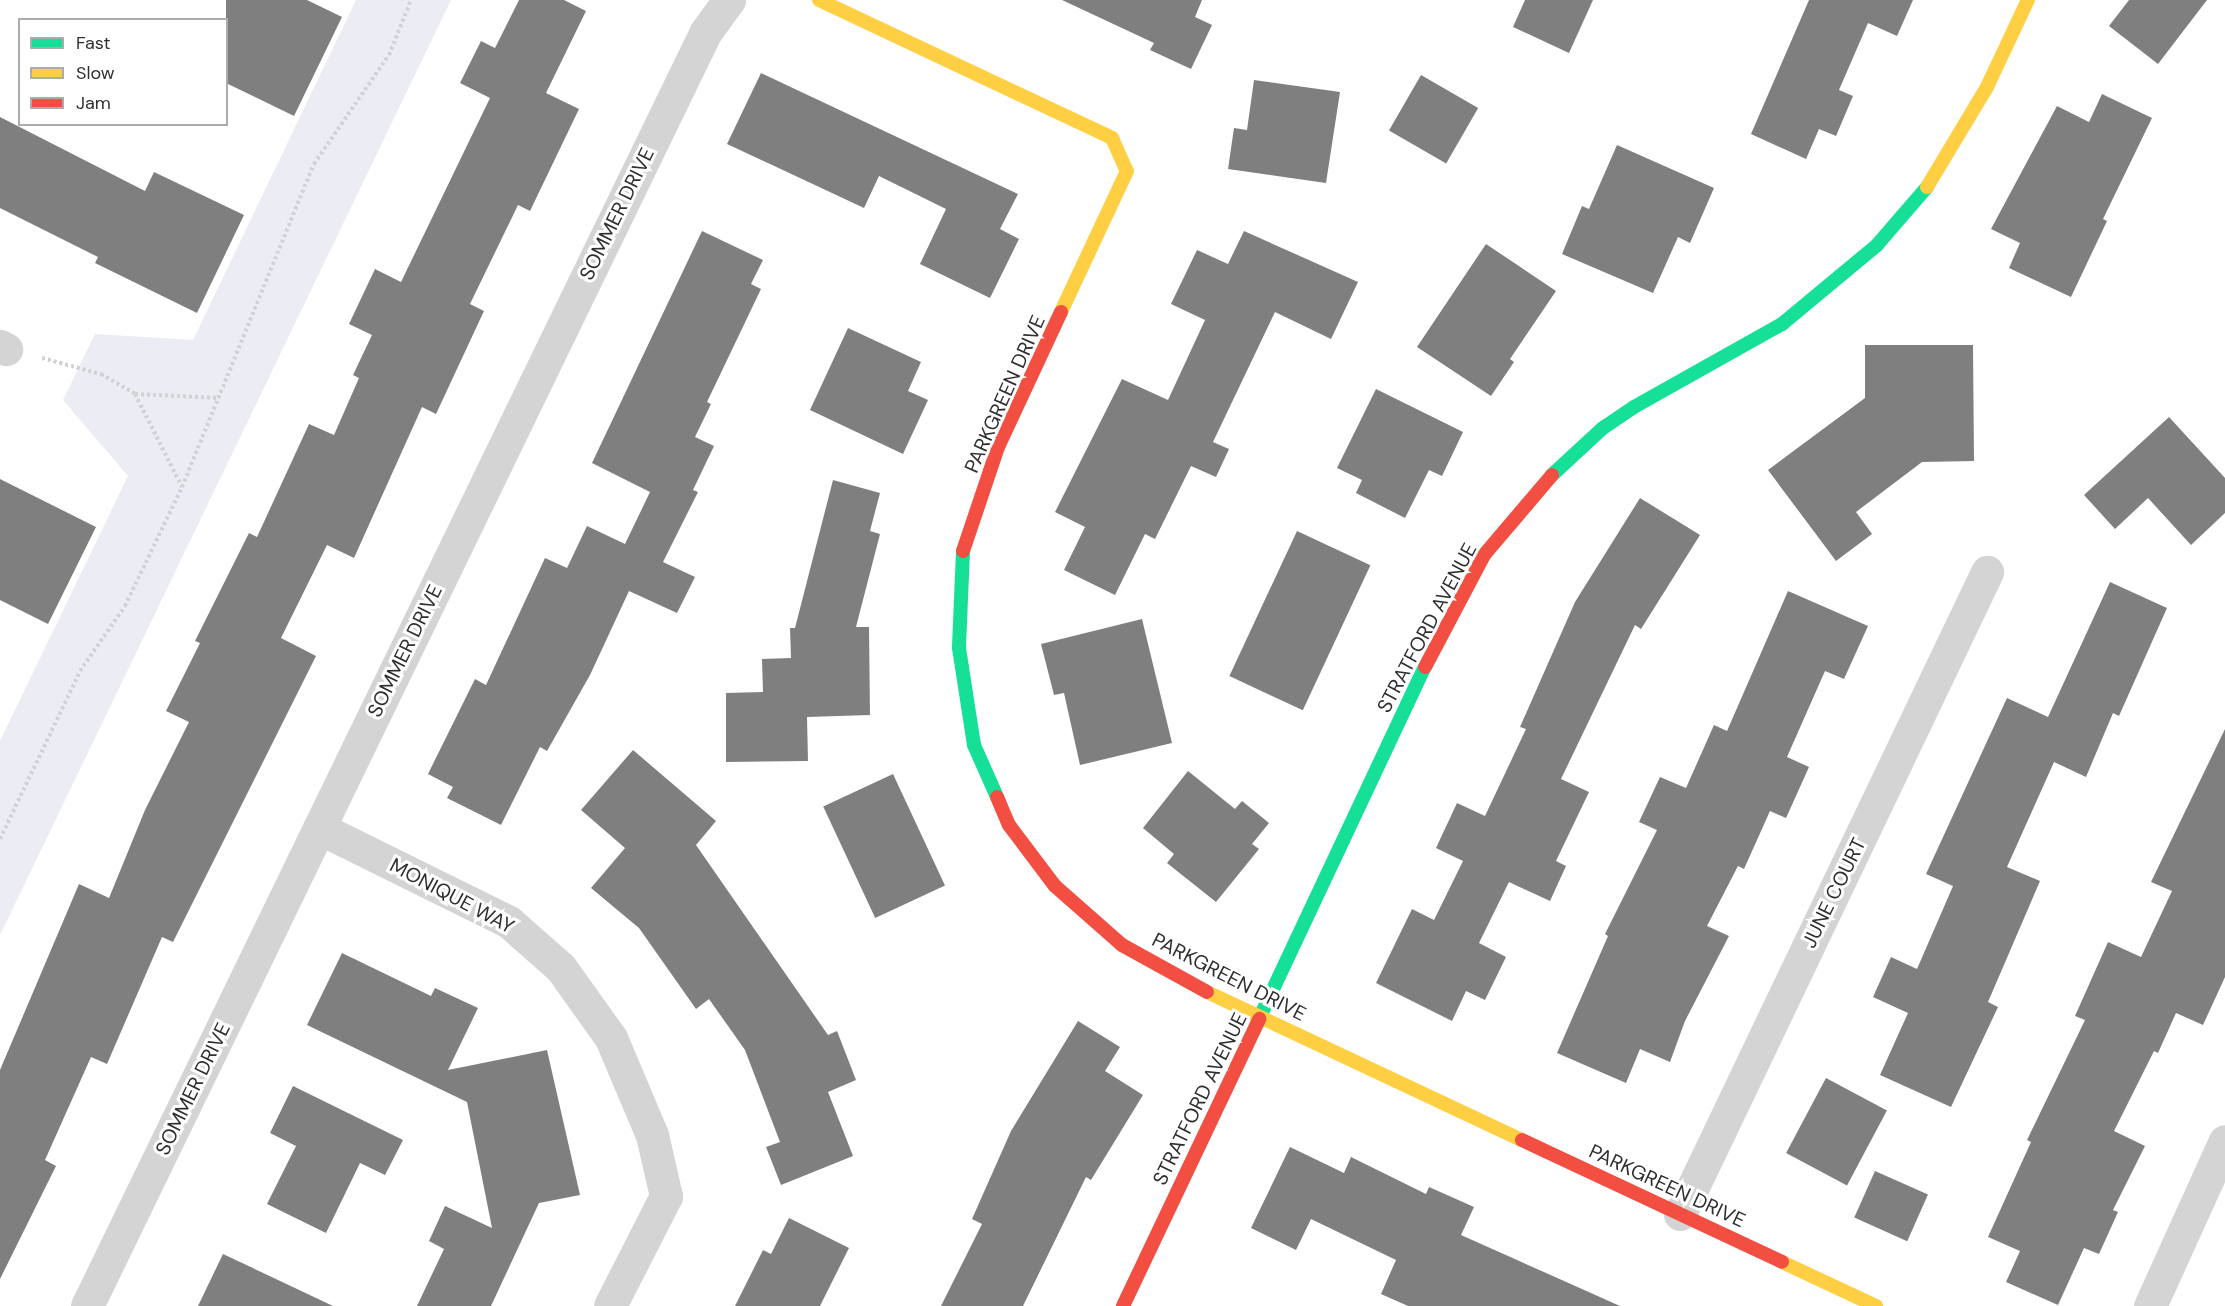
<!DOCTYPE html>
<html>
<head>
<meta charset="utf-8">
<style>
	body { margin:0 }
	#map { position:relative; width:2225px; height:1306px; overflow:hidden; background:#fff; font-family:"DM Sans",sans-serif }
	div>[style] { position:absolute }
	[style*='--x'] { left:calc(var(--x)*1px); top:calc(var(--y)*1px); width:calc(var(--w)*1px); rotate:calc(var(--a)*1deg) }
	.green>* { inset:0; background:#ececf5 }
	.building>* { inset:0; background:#7f7f7f; transform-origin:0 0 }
	.path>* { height:4px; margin-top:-2px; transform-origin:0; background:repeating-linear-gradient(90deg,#d2d2d2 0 3px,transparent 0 6px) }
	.street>* { height:33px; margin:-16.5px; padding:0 16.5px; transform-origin:16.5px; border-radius:16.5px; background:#d4d4d4 }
	.fast>* { height:14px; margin:-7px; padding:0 7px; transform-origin:7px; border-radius:7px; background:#16e098 }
	.slow>* { height:14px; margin:-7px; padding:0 7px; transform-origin:7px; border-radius:7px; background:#ffcf43 }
	.jam>* { height:14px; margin:-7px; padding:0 7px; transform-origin:7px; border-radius:7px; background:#f24e42 }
	span { translate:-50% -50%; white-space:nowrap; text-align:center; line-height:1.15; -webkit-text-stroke:6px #fff; paint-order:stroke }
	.street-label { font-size:20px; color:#2f2f2f }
	.legend { position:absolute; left:18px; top:18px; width:210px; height:108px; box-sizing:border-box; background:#fff; border:2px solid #acacac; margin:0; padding:8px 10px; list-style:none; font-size:18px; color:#2f2f2f }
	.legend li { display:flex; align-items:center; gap:12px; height:30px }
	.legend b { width:30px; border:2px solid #acacac }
</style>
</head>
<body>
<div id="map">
	<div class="green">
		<div style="clip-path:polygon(356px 0,451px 0,0 935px,0 741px,128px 476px,63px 400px,95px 334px,193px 340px)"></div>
	</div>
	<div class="building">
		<div style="clip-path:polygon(226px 0,307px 0,342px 17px,294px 116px,226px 83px)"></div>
		<div style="clip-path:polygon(519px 0,564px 0,586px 11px,546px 93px,579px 109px,530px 211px,518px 205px,470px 304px,484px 311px,436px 414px,422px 407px,354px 558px,327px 545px,281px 638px,316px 656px,173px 942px,162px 937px,107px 1064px,91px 1057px,45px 1160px,56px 1166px,0 1279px,0 1070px,79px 884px,109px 898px,145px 810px,189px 722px,166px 711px,200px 643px,195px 641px,249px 533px,257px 537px,309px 424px,334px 435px,359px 378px,353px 375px,372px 335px,349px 324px,375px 269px,401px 282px,490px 98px,460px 83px,481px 41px,495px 48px)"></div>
		<div style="clip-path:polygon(1062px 0,1202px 0,1195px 17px,1212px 25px,1191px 69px,1150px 50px,1154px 43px)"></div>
		<div style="clip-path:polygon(1525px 0,1593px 0,1569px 53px,1513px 27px)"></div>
		<div style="clip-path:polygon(1809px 0,1913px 0,1897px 36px,1868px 23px,1839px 90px,1853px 96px,1836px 136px,1819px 129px,1806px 159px,1751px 134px)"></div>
		<div style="clip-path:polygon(2129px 0,2207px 0,2158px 64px,2109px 26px)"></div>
		<div style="clip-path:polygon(761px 73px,1018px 194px,1000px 229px,1019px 239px,990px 298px,920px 264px,946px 209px,879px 176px,864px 208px,727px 144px)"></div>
		<div style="left:1421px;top:75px;width:66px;height:64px;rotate:30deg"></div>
		<div style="clip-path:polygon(1254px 80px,1340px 92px,1326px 183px,1228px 169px,1234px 128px,1247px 130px)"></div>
		<div style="clip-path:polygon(2102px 94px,2152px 118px,2103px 219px,2107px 221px,2071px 297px,2009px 268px,2020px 243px,1991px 229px,2057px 106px,2089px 122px)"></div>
		<div style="clip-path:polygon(0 117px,145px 191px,154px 172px,244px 215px,197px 313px,95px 263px,98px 257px,0 208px)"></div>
		<div style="clip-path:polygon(1617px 145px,1714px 188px,1690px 243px,1678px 237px,1653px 293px,1562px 254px,1582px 206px,1589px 209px)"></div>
		<div style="clip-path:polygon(702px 231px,763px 260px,751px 284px,761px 289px,707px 402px,711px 404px,695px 437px,714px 446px,693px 490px,698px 492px,663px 562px,695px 577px,677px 613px,629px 591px,590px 675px,547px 751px,540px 747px,501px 825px,447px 798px,453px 787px,428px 774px,475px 679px,486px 685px,545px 558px,567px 568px,587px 526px,625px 544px,650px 492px,592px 463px)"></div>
		<div style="clip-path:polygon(1244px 231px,1358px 282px,1331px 339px,1275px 312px,1213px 442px,1229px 449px,1216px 477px,1191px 466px,1155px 539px,1145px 534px,1115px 595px,1064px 570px,1085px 527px,1055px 512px,1122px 379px,1168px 400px,1205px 320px,1171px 304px,1197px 250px,1228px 264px)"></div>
		<div style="clip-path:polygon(1486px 244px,1556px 291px,1510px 359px,1514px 362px,1491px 396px,1417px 347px)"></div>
		<div style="clip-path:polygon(848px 328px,921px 362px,908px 391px,928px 400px,903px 454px,810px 410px)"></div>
		<div style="clip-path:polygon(1865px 345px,1973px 345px,1974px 461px,1922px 462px,1856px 512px,1872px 534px,1836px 561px,1768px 470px,1865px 398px)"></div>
		<div style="clip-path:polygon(1376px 389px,1463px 432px,1442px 476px,1429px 470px,1405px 518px,1356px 493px,1362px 480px,1337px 468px)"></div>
		<div style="clip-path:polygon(2169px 417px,2225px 478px,2225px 513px,2191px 545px,2148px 498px,2115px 529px,2084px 495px)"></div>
		<div style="clip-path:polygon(0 479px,96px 527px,48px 624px,0 600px)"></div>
		<div style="clip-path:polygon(833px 480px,880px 493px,870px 531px,880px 534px,856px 627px,869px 627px,870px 715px,807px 717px,808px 761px,726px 762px,726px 693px,763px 692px,762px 659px,791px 658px,790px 628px,795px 628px)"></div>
		<div style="clip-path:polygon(1640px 498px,1700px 535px,1641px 629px,1635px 625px,1561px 779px,1589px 792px,1556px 861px,1566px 866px,1550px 901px,1509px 882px,1479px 943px,1506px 957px,1485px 1000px,1466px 991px,1452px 1021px,1376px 983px,1412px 909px,1434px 920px,1463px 861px,1436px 848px,1457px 803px,1485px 816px,1526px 729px,1520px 727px,1575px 602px)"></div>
		<div style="left:1297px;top:531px;width:81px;height:160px;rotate:25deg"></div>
		<div style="clip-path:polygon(2110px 582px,2167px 608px,2119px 716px,2113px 713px,2086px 777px,2054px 762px,2007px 867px,2040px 881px,1988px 1002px,1998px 1007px,1951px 1107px,1880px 1075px,1908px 1013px,1873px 997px,1891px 957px,1917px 969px,1953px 886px,1926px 874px,2007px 698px,2048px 717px)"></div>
		<div style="clip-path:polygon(1788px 591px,1868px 626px,1844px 679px,1825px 671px,1787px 757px,1809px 767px,1786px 818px,1770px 811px,1744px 869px,1738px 866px,1707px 926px,1729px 936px,1685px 1021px,1670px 1062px,1640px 1049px,1626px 1083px,1557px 1053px,1608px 936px,1605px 934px,1657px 830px,1639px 822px,1660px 777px,1686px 788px,1714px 725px,1727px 731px)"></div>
		<div style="clip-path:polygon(1142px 619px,1172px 743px,1080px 765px,1064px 693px,1054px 695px,1041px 644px)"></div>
		<div style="clip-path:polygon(2225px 729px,2225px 977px,2203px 1025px,2176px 1013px,2158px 1053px,2154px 1051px,2114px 1131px,2145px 1146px,2113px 1210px,2118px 1212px,2099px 1254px,2084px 1248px,2058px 1305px,2006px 1282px,2020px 1251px,1988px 1237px,2031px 1142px,2027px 1140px,2085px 1020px,2075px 1016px,2108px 942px,2141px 957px,2172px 891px,2151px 882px)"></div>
		<div style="clip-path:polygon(633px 750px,716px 821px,696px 845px,828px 1035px,837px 1031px,856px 1080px,828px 1092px,853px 1156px,781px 1185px,766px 1147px,780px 1142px,745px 1050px,709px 999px,696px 1009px,639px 928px,591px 888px,625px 848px,581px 810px)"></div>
		<div style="clip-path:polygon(1188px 771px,1235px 809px,1242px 801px,1269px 823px,1252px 844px,1259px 849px,1216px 902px,1167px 863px,1174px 854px,1143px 828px)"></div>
		<div style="left:893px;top:774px;width:123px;height:77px;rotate:65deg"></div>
		<div style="clip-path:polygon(342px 953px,431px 996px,435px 988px,478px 1008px,448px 1070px,547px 1050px,580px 1195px,539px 1203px,491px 1306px,417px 1306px,444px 1249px,429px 1241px,445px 1206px,492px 1228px,467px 1102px,307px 1025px)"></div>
		<div style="clip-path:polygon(1078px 1021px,1120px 1047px,1105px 1071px,1143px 1095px,1091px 1180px,1086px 1177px,1023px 1306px,941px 1306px,982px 1224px,972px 1219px,1011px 1131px)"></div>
		<div style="left:1826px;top:1078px;width:69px;height:85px;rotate:28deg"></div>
		<div style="clip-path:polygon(293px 1086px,403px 1140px,385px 1175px,360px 1163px,326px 1233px,267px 1204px,296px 1146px,270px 1133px)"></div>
		<div style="clip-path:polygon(1290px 1147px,1344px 1173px,1351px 1157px,1426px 1194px,1429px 1187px,1474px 1207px,1461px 1235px,1620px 1306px,1408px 1306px,1381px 1294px,1396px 1260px,1311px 1219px,1296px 1250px,1251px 1228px)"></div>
		<div style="left:1875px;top:1171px;width:58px;height:51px;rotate:24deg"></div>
		<div style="clip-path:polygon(789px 1218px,849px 1248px,820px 1306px,735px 1306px,763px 1250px,771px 1254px)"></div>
		<div style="clip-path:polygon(223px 1254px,333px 1306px,198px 1306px)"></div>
	</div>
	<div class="path">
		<div style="--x:42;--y:358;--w:61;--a:15.2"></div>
		<div style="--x:101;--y:374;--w:39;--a:30"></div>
		<div style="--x:135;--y:394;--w:104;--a:63.2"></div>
		<div style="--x:135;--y:394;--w:84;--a:2.7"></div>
		<div style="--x:0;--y:839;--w:186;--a:-64.5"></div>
		<div style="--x:80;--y:671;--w:79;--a:-55.3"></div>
		<div style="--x:125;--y:606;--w:132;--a:-64.4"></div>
		<div style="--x:182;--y:487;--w:349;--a:-67.8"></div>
		<div style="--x:314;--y:164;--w:132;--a:-55.5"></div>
		<div style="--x:389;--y:55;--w:59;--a:-68.2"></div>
	</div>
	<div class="street">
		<div style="--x:0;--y:346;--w:7;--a:27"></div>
		<div style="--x:319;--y:828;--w:212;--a:26.3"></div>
		<div style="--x:509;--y:922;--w:69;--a:41.5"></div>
		<div style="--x:561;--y:968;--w:86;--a:54.5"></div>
		<div style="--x:611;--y:1038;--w:105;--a:67.1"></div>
		<div style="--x:652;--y:1135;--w:63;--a:77.1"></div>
		<div style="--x:666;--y:1196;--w:123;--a:117"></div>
		<div style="--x:1680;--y:1214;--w:712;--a:-64.44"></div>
		<div style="--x:87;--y:1306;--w:1415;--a:-64.1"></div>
		<div style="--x:705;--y:33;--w:41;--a:-54"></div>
		<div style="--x:2150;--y:1306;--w:181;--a:-65.6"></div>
	</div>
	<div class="fast">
		<div style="--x:1552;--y:475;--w:69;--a:-42.7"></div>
		<div style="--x:1603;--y:428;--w:37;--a:-34"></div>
		<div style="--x:1634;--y:407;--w:170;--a:-29.3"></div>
		<div style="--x:1782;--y:324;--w:124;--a:-39.7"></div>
		<div style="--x:1877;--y:245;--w:77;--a:-49.2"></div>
		<div style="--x:963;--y:551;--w:97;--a:92.4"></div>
		<div style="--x:959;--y:648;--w:98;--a:81.2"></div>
		<div style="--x:974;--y:745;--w:57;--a:66.1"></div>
		<div style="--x:1259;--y:1019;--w:389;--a:-64.8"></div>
	</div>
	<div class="slow">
		<div style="--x:819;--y:0;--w:324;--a:25.2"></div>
		<div style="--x:1112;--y:138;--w:36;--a:66"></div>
		<div style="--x:1127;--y:171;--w:156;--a:115.1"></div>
		<div style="--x:1927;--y:187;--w:117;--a:-59"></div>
		<div style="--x:1987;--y:87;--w:96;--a:-64.8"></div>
		<div style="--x:1207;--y:992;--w:348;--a:25.2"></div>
		<div style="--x:1782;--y:1262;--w:104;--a:25.1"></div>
	</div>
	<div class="jam">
		<div style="--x:963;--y:551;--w:110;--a:-71.4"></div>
		<div style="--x:998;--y:447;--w:149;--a:-65"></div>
		<div style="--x:1425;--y:667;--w:127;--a:-62.2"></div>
		<div style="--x:1484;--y:555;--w:105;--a:-49.6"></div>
		<div style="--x:997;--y:797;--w:30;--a:67"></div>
		<div style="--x:1009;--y:825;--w:76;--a:53"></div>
		<div style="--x:1055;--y:886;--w:89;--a:41.4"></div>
		<div style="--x:1122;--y:945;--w:97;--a:28.9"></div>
		<div style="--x:1522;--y:1140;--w:287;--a:25.1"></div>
		<div style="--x:1123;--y:1306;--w:318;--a:-64.6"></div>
	</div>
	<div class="street-label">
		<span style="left:617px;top:214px;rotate:-64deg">SOMMER DRIVE</span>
		<span style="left:1005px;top:394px;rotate:-66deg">PARKGREEN DRIVE</span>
		<span style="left:1427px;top:628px;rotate:-62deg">STRATFORD AVENUE</span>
		<span style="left:405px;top:651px;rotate:-64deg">SOMMER DRIVE</span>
		<span style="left:1834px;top:893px;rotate:-64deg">JUNE COURT</span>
		<span style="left:452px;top:896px;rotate:28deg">MONIQUE WAY</span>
		<span style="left:1229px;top:977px;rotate:27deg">PARKGREEN DRIVE</span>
		<span style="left:193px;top:1089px;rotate:-64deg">SOMMER DRIVE</span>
		<span style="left:1200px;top:1099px;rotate:-64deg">STRATFORD AVENUE</span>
		<span style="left:1667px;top:1186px;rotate:25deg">PARKGREEN DRIVE</span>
	</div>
	<ul class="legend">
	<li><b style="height:8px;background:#16e098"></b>Fast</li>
	<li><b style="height:8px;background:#ffcf43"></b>Slow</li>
	<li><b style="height:8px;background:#f24e42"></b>Jam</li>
	</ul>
</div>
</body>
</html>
